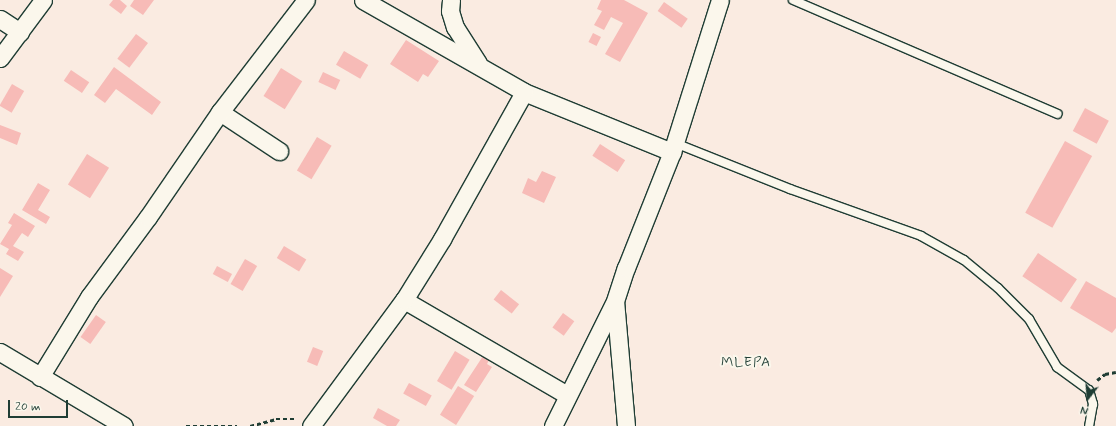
<!DOCTYPE html>
<html>
<head>
<meta charset="utf-8">
<style>
	body { margin:0 }
	#map { position:relative; width:1116px; height:426px; overflow:hidden; background:#faebe1; font-family:Mynerve,sans-serif }
	div>[style] { position:absolute }
	[style*='--x'] { left:calc(var(--x)*1px); top:calc(var(--y)*1px); width:calc(var(--w)*1px); rotate:calc(var(--a)*1deg) }
	.building>* { inset:0; background:#f7bbb7; transform-origin:0 0 }
	.path>* { height:2.5px; margin-top:-1.25px; transform-origin:0; background:repeating-linear-gradient(90deg,#1f3d34 0 4px,transparent 0 7px) }
	.roads { filter:drop-shadow(1px 0 #1f3d34) drop-shadow(-1px 0 #1f3d34) drop-shadow(0 1px #1f3d34) drop-shadow(0 -1px #1f3d34) }
	.lane>* { height:8px; margin:-4px; padding:0 4px; transform-origin:4px; border-radius:4px; background:#fbf7ec }
	.street>* { height:17px; margin:-8.5px; padding:0 8.5px; transform-origin:8.5px; border-radius:8.5px; background:#fbf7ec }
	span { translate:-50% -50%; white-space:nowrap; text-align:center; line-height:1.15; -webkit-text-stroke:4px #fbf7ec; paint-order:stroke }
	.quarter-label { font-size:14px; color:#1f3d34; letter-spacing:1px }
	.north { position:absolute; left:1068px; top:378px; width:40px; height:40px; -webkit-text-stroke:3px #fbf7ec; paint-order:stroke; rotate:197deg; font-size:11px; font-weight:700; line-height:16px; text-align:center; color:#1f3d34 }
	.north::after { content:''; display:block; margin:auto; width:14px; height:18px; background:#1f3d34; clip-path:polygon(50% 0,100% 100%,50% 72%,0 100%) }
	.scale { position:absolute; left:8px; top:400px; width:60px; height:18px; box-sizing:border-box; border:2px solid #1f3d34; border-top:0; padding-left:5px; font-size:12px; line-height:14px; white-space:nowrap; color:#1f3d34; -webkit-text-stroke:3px #fbf7ec; paint-order:stroke }
</style>
</head>
<body>
<div id="map">
	<div class="building">
		<div style="clip-path:polygon(113px 0,120px 0,127px 6px,121px 14px,109px 5px)"></div>
		<div style="clip-path:polygon(134px 0,154px 0,143px 15px,130px 6px)"></div>
		<div style="clip-path:polygon(601px 0,624px 0,648px 13px,620px 62px,605px 54px,623px 23px,611px 17px,604px 30px,594px 25px,602px 11px,597px 9px)"></div>
		<div style="left:664px;top:2px;width:29px;height:11px;rotate:35deg"></div>
		<div style="left:593px;top:33px;width:9px;height:10px;rotate:27deg"></div>
		<div style="left:136px;top:34px;width:15px;height:31px;rotate:37deg"></div>
		<div style="clip-path:polygon(406px 40px,439px 61px,428px 77px,423px 74px,418px 82px,390px 64px)"></div>
		<div style="left:344px;top:51px;width:28px;height:16px;rotate:30deg"></div>
		<div style="clip-path:polygon(114px 67px,161px 102px,152px 115px,116px 89px,105px 103px,94px 95px)"></div>
		<div style="left:281px;top:68px;width:25px;height:33px;rotate:32deg"></div>
		<div style="left:71px;top:70px;width:22px;height:13px;rotate:34deg"></div>
		<div style="left:323px;top:72px;width:19px;height:11px;rotate:25deg"></div>
		<div style="left:12px;top:84px;width:14px;height:25px;rotate:30deg"></div>
		<div style="left:1085px;top:108px;width:27px;height:26px;rotate:28deg"></div>
		<div style="clip-path:polygon(0 125px,21px 133px,17px 145px,0 138px)"></div>
		<div style="left:317px;top:137px;width:17px;height:39px;rotate:31deg"></div>
		<div style="left:1065px;top:141px;width:31px;height:82px;rotate:29deg"></div>
		<div style="left:600px;top:144px;width:30px;height:14px;rotate:33deg"></div>
		<div style="left:87px;top:154px;width:26px;height:36px;rotate:32deg"></div>
		<div style="clip-path:polygon(542px 171px,556px 177px,544px 203px,522px 193px,528px 178px,536px 182px)"></div>
		<div style="clip-path:polygon(38px 183px,50px 190px,38px 210px,50px 217px,46px 224px,22px 210px)"></div>
		<div style="clip-path:polygon(14px 213px,35px 226px,28px 237px,22px 233px,13px 246px,24px 252px,18px 261px,6px 254px,9px 249px,0 244px,12px 225px,8px 223px)"></div>
		<div style="left:284px;top:246px;width:26px;height:14px;rotate:31deg"></div>
		<div style="left:1038px;top:253px;width:47px;height:28px;rotate:34deg"></div>
		<div style="left:245px;top:259px;width:14px;height:29px;rotate:30deg"></div>
		<div style="left:217px;top:266px;width:17px;height:9px;rotate:28deg"></div>
		<div style="clip-path:polygon(0 268px,13px 276px,0 297px)"></div>
		<div style="clip-path:polygon(1086px 281px,1116px 298px,1116px 328px,1112px 333px,1070px 308px)"></div>
		<div style="left:501px;top:290px;width:23px;height:12px;rotate:38deg"></div>
		<div style="left:563px;top:313px;width:14px;height:18px;rotate:36deg"></div>
		<div style="left:96px;top:315px;width:12px;height:27px;rotate:35deg"></div>
		<div style="left:313px;top:347px;width:11px;height:16px;rotate:22deg"></div>
		<div style="left:455px;top:351px;width:17px;height:35px;rotate:31deg"></div>
		<div style="clip-path:polygon(483px 356px,489px 360px,487px 364px,492px 367px,476px 392px,464px 385px)"></div>
		<div style="left:409px;top:383px;width:26px;height:12px;rotate:29deg"></div>
		<div style="left:458px;top:386px;width:19px;height:34px;rotate:32deg"></div>
		<div style="clip-path:polygon(378px 408px,400px 420px,396px 426px,387px 426px,373px 418px)"></div>
	</div>
	<div class="path">
		<div style="--x:1097;--y:380;--w:10;--a:-37"></div>
		<div style="--x:1105;--y:374;--w:11;--a:-10"></div>
		<div style="--x:186;--y:426;--w:51;--a:0"></div>
		<div style="--x:250;--y:426;--w:27;--a:-15"></div>
		<div style="--x:276;--y:419;--w:19;--a:0"></div>
	</div>
	<div class="roads">
		<div class="lane">
			<div style="--x:793;--y:0;--w:288;--a:23.3"></div>
			<div style="--x:675;--y:143;--w:124;--a:21.8"></div>
			<div style="--x:790;--y:189;--w:139;--a:19.7"></div>
			<div style="--x:921;--y:236;--w:49;--a:29.2"></div>
			<div style="--x:964;--y:260;--w:44;--a:39.5"></div>
			<div style="--x:998;--y:288;--w:44;--a:45"></div>
			<div style="--x:1029;--y:319;--w:56;--a:59.7"></div>
			<div style="--x:1057;--y:367;--w:39;--a:36"></div>
			<div style="--x:1089;--y:390;--w:15;--a:74"></div>
			<div style="--x:1093;--y:404;--w:22;--a:100"></div>
		</div>
		<div class="street">
			<div style="--x:363;--y:0;--w:185;--a:29.7"></div>
			<div style="--x:524;--y:92;--w:160;--a:22.1"></div>
			<div style="--x:451;--y:0;--w:11;--a:95"></div>
			<div style="--x:450;--y:11;--w:17;--a:73"></div>
			<div style="--x:455;--y:27;--w:43;--a:57.4"></div>
			<div style="--x:0;--y:19;--w:24;--a:33"></div>
			<div style="--x:0;--y:58;--w:72;--a:-53.4"></div>
			<div style="--x:220;--y:112;--w:71;--a:33.5"></div>
			<div style="--x:404;--y:300;--w:189;--a:30.2"></div>
			<div style="--x:0;--y:352;--w:144;--a:30.8"></div>
			<div style="--x:40;--y:377;--w:94;--a:-58.5"></div>
			<div style="--x:89;--y:297;--w:99;--a:-53.6"></div>
			<div style="--x:148;--y:217;--w:127;--a:-55.6"></div>
			<div style="--x:220;--y:112;--w:141;--a:-52.5"></div>
			<div style="--x:311;--y:426;--w:157;--a:-53.6"></div>
			<div style="--x:404;--y:300;--w:72;--a:-58.1"></div>
			<div style="--x:442;--y:239;--w:168;--a:-60.8"></div>
			<div style="--x:553;--y:426;--w:137;--a:-63.6"></div>
			<div style="--x:626;--y:426;--w:125;--a:-95"></div>
			<div style="--x:615;--y:301;--w:35;--a:-72"></div>
			<div style="--x:626;--y:268;--w:125;--a:-68.4"></div>
			<div style="--x:672;--y:152;--w:159;--a:-72.5"></div>
		</div>
	</div>
	<div class="quarter-label">
		<span style="left:746px;top:362px">MLEPA</span>
	</div>
	<div class="north">N</div>
	<div class="scale">20 m</div>
</div>
</body>
</html>
